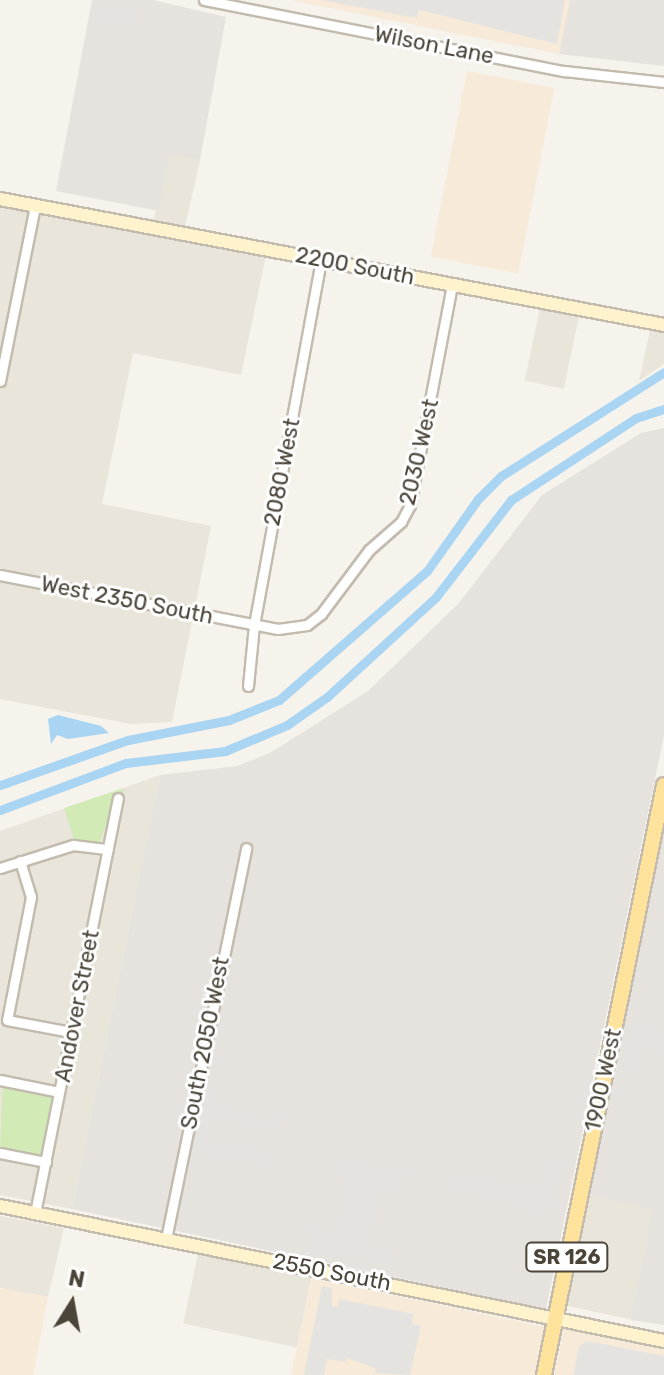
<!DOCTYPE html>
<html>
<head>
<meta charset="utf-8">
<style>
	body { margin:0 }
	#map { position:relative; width:664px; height:1375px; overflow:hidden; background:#f6f3ec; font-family:Rubik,sans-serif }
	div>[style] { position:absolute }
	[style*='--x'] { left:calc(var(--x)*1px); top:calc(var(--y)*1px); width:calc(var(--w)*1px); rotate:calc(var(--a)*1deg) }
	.residential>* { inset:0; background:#eae5da; transform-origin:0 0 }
	.commercial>* { inset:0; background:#f7ead8; transform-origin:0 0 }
	.industrial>* { inset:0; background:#e6e2dd }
	.green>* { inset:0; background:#d2eab5 }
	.parking>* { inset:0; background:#e5e3e0; transform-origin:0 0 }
	.water>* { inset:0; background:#a9d4f2 }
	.canal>* { height:9px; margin:-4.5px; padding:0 4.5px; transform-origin:4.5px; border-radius:4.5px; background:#a9d4f2 }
	.roads { filter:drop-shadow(2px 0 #c2bbae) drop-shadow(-2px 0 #c2bbae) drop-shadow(0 2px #c2bbae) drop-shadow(0 -2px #c2bbae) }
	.street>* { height:9px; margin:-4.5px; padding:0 4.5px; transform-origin:4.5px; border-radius:4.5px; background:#fff }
	.secondary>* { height:12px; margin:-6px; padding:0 6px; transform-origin:6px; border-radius:6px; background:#fff3cd }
	.primary>* { height:14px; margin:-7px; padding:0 7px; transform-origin:7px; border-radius:7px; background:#ffe39c }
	span { translate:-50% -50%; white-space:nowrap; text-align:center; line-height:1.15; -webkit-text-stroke:6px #fff; paint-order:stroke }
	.shield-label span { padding:2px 6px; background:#fff; border:2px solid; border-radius:6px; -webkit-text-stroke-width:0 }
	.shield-label { font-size:20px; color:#4b4439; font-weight:700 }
	.street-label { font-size:22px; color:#4b4439 }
	.north { position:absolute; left:32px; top:1263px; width:80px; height:80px; -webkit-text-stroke:6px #fff; paint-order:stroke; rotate:11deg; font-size:22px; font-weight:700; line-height:32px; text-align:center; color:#4b4439 }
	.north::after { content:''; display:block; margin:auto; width:28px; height:36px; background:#4b4439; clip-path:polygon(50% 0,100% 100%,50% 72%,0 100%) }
</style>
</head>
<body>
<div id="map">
	<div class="residential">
		<div style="left:169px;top:153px;width:32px;height:71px;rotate:13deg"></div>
		<div style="clip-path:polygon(0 207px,266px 255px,241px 375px,133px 353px,102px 504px,211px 526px,172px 722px,131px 724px,0 699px)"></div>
		<div style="left:540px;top:308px;width:40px;height:74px;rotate:12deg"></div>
		<div style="clip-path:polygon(650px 330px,664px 332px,664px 364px,639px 381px)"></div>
		<div style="clip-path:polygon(160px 775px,72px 1209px,0 1195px,0 831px)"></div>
		<div style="left:589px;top:1195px;width:66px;height:113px;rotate:12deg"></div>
		<div style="clip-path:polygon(0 1216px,64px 1228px,48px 1297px,0 1288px)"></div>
		<div style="left:198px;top:1254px;width:116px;height:71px;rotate:12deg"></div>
	</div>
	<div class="commercial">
		<div style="clip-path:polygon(290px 0,570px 0,559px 54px)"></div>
		<div style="left:467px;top:71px;width:89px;height:189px;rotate:11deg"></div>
		<div style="clip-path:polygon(312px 1278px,545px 1327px,535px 1375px,291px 1375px)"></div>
		<div style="clip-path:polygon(0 1288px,48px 1297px,33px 1375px,0 1375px)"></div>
		<div style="clip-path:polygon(564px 1327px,664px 1347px,664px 1375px,554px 1375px)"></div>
	</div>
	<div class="industrial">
		<div style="clip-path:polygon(92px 0,153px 0,226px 17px,200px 160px,169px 154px,159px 211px,56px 191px)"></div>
		<div style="clip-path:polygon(570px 0,664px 0,664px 66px,559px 54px)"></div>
		<div style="clip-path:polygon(664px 428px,664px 735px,546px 1309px,72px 1209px,160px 775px,237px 766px,270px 753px,368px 691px,459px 603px,542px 495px,641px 433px)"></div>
		<div style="clip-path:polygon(664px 825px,664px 1325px,630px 1320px,653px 1210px,589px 1195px)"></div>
	</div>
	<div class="green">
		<div style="clip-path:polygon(124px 788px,122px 795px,116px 794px,100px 842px,74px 840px,64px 808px)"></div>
		<div style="clip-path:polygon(3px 1084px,53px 1094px,41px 1157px,0 1149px)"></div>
	</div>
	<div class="parking">
		<div style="clip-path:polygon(321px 0,565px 0,557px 44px,419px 10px,417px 18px)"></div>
		<div style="left:97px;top:1px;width:40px;height:22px;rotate:10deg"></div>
		<div style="clip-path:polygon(632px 1023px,664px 1029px,664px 1056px,642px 1052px,637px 1074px,622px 1071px)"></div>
		<div style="clip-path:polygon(203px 1084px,218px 1087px,215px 1101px,233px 1105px,233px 1109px,279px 1117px,275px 1134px,200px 1117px,198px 1126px,208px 1128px,206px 1137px,272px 1148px,269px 1169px,189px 1153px)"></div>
		<div style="clip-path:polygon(337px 1156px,404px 1170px,399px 1193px,379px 1190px,367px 1245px,391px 1250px,386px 1267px,308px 1251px,312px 1228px,336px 1233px,347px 1176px,334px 1173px)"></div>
		<div style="clip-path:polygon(545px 1160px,566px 1164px,556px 1214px,444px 1192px,449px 1169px,539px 1187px)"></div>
		<div style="clip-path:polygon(322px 1286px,332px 1288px,332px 1306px,338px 1307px,339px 1299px,414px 1314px,412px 1324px,421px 1326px,410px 1375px,375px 1373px,375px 1368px,347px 1358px,346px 1362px,327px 1359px,324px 1375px,304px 1375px)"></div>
		<div style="clip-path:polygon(588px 1341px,664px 1356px,664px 1375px,573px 1375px,579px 1346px)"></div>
	</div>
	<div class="water">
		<div style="clip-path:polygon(58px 715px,101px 726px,109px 733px,68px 739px,57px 735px,51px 744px,48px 719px)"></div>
	</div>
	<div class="canal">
		<div style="--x:0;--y:785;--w:136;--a:-19.4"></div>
		<div style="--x:128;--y:740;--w:103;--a:-11.2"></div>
		<div style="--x:229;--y:720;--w:54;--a:-21.8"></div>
		<div style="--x:279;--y:700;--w:196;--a:-41.1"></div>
		<div style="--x:427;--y:571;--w:88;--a:-54.7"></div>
		<div style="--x:478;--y:499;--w:33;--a:-45"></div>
		<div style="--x:501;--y:476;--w:193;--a:-32.5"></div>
		<div style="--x:0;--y:810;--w:134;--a:-20.5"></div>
		<div style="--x:126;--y:763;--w:100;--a:-6.9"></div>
		<div style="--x:225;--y:751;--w:67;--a:-22.8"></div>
		<div style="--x:287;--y:725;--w:49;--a:-35"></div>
		<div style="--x:327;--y:697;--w:148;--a:-42.5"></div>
		<div style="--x:436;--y:597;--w:123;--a:-52.3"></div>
		<div style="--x:511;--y:500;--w:149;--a:-33.3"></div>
		<div style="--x:636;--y:418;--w:29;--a:-18"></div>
	</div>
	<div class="roads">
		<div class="street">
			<div style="--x:204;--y:0;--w:367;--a:11.2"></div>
			<div style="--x:564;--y:71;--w:101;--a:6.3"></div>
			<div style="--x:0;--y:381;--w:178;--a:-78.7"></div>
			<div style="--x:0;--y:575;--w:283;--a:11"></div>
			<div style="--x:278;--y:629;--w:29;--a:-8"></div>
			<div style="--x:307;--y:625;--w:18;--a:-38"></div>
			<div style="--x:321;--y:614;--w:80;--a:-53.1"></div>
			<div style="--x:369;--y:550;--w:43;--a:-41.2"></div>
			<div style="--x:401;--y:522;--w:19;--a:-62"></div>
			<div style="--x:410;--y:505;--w:224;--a:-79.2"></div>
			<div style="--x:248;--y:686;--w:61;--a:-84.4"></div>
			<div style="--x:254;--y:625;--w:371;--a:-79.6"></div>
			<div style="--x:20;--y:861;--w:38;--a:73"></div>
			<div style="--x:31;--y:897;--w:125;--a:101"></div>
			<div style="--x:7;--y:1020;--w:65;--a:10.6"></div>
			<div style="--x:0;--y:868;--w:77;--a:-17.5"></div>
			<div style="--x:73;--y:845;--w:35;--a:7"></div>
			<div style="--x:0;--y:1080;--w:60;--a:11.5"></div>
			<div style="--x:0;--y:1153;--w:47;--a:11.1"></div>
			<div style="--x:35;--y:1213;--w:423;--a:-78.7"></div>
			<div style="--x:166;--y:1239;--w:399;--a:-78.4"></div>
		</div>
		<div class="secondary">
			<div style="--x:0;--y:199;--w:676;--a:10.74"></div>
			<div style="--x:0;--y:1206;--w:678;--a:11.49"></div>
		</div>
		<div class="primary">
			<div style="--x:544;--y:1375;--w:602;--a:-78.5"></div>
		</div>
	</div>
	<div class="shield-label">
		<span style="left:567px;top:1257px">SR 126</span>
	</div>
	<div class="street-label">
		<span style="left:434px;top:45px;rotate:11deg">Wilson Lane</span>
		<span style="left:355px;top:266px;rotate:11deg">2200 South</span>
		<span style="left:419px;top:452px;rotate:-77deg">2030 West</span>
		<span style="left:282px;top:472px;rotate:-79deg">2080 West</span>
		<span style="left:127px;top:600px;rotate:11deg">West 2350 South</span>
		<span style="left:77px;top:1006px;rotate:-79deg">Andover Street</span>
		<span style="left:205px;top:1043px;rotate:-79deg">South 2050 West</span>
		<span style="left:603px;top:1080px;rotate:-78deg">1900 West</span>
		<span style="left:332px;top:1272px;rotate:11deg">2550 South</span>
	</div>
	<div class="north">N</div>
</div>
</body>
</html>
